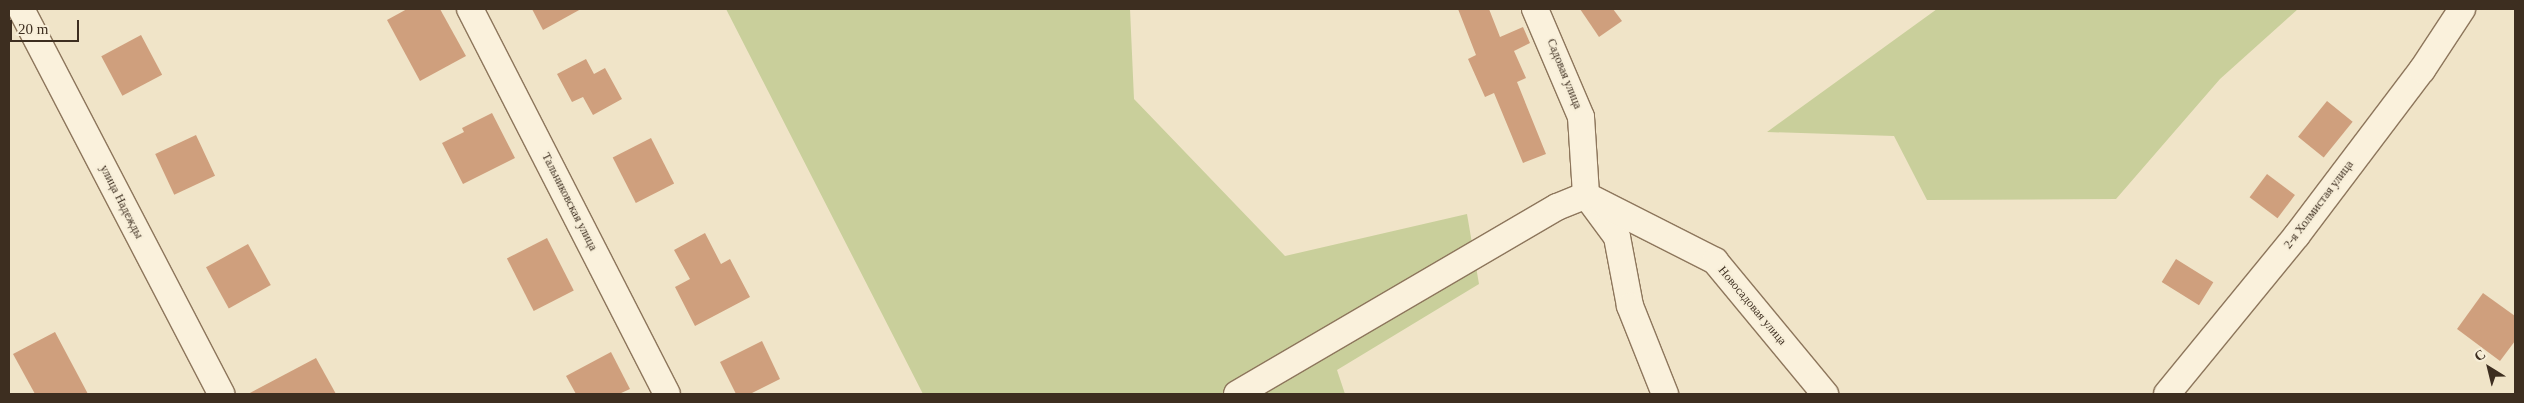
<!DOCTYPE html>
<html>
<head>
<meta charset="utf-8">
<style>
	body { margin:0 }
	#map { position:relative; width:2524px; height:403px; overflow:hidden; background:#f0e4c8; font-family:"Times New Roman",serif }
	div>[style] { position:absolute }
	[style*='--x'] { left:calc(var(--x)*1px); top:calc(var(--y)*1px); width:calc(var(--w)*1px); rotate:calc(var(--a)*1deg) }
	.green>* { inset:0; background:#c9cf9b }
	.building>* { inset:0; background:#cf9f7d; transform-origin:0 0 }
	.roads { filter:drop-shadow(1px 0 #8d765c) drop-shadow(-1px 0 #8d765c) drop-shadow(0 1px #8d765c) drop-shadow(0 -1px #8d765c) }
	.minor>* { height:26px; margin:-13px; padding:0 13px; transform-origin:13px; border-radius:13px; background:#faf1dc }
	span { translate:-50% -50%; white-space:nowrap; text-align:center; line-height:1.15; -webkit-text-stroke:4px #f7eed8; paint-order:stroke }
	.street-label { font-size:12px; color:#3d2e20 }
	.frame { position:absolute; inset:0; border:10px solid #3d2e20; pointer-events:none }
	.north { position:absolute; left:2464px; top:343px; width:50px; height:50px; -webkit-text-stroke:4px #f7eed8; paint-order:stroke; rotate:324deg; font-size:14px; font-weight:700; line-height:20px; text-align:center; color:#3d2e20 }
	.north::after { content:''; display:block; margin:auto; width:18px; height:22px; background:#3d2e20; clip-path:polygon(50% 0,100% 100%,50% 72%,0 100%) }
	.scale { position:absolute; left:10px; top:20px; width:69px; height:22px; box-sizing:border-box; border:2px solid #3d2e20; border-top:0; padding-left:6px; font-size:15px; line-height:18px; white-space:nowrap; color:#3d2e20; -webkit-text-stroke:4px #f7eed8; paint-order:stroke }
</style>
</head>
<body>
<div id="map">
	<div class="green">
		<div style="clip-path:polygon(726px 9px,1130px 9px,1134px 99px,1285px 256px,1467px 214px,1479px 284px,1337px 370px,1345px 394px,923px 394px)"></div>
		<div style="clip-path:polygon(1937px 9px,2298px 9px,2220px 79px,2116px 199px,1927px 200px,1894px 136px,1767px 132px)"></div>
	</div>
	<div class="building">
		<div style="clip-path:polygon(407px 9px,440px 9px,466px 56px,420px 81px,387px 20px)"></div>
		<div style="clip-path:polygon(532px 9px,581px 9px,543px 30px)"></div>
		<div style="clip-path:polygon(1458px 9px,1489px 9px,1500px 37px,1523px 27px,1530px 43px,1514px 51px,1526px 78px,1517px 82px,1546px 154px,1523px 163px,1494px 93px,1485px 97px,1468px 59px,1476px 55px)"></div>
		<div style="clip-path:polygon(1580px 9px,1613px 9px,1622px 21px,1599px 37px)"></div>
		<div style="left:141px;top:35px;width:45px;height:45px;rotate:62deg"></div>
		<div style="clip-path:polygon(586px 59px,594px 74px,605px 68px,622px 99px,593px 115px,583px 97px,572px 102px,557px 74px)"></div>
		<div style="left:2327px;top:101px;width:33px;height:46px;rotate:39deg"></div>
		<div style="clip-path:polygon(492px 113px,515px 158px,463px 184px,442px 143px,464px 132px,462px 128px)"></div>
		<div style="left:196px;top:135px;width:45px;height:45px;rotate:65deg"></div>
		<div style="left:651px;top:138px;width:51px;height:43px;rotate:63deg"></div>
		<div style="left:2267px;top:174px;width:35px;height:29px;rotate:37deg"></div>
		<div style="clip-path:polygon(705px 233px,721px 264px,730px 259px,750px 297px,695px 326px,675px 287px,690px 279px,674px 250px)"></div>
		<div style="left:547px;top:238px;width:59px;height:45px;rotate:63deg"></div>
		<div style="left:248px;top:244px;width:47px;height:48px;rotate:61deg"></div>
		<div style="left:2176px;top:259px;width:44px;height:27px;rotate:32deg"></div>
		<div style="clip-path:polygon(2483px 293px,2515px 316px,2515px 341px,2500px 361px,2457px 329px)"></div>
		<div style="clip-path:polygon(55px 332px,88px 394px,35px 394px,13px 354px)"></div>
		<div style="clip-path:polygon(762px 341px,780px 379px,750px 394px,736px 394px,720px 362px)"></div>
		<div style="clip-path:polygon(611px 352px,630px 389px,619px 394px,576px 394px,566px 376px)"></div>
		<div style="clip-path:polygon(316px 358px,336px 394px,248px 394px)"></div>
	</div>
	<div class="roads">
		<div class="minor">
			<div style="--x:21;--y:9;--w:434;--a:62.5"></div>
			<div style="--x:470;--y:9;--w:432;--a:62.9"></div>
			<div style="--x:1535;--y:9;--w:117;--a:66.9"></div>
			<div style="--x:1581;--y:117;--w:78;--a:86.3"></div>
			<div style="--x:1586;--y:195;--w:52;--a:53.6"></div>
			<div style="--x:1617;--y:237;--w:70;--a:79.3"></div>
			<div style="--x:1630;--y:306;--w:95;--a:68.3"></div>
			<div style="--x:1593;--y:199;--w:137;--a:26.9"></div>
			<div style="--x:1715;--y:261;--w:173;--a:50.4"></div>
			<div style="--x:1237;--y:394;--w:371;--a:-30.3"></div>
			<div style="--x:1557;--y:207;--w:31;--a:-22"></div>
			<div style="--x:2167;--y:394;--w:205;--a:-50.7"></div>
			<div style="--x:2297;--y:235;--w:207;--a:-52.9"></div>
			<div style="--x:2422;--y:70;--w:73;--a:-56.7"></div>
		</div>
	</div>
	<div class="street-label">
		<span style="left:1564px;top:74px;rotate:68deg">Садовая улица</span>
		<span style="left:121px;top:202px;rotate:63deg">улица Надежды</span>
		<span style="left:569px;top:202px;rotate:63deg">Тальниковская улица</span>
		<span style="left:2319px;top:205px;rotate:-53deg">2-я Холмистая улица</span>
		<span style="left:1752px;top:306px;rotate:50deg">Новосадовая улица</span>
	</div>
	<div class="frame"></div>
	<div class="north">С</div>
	<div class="scale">20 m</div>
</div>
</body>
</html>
